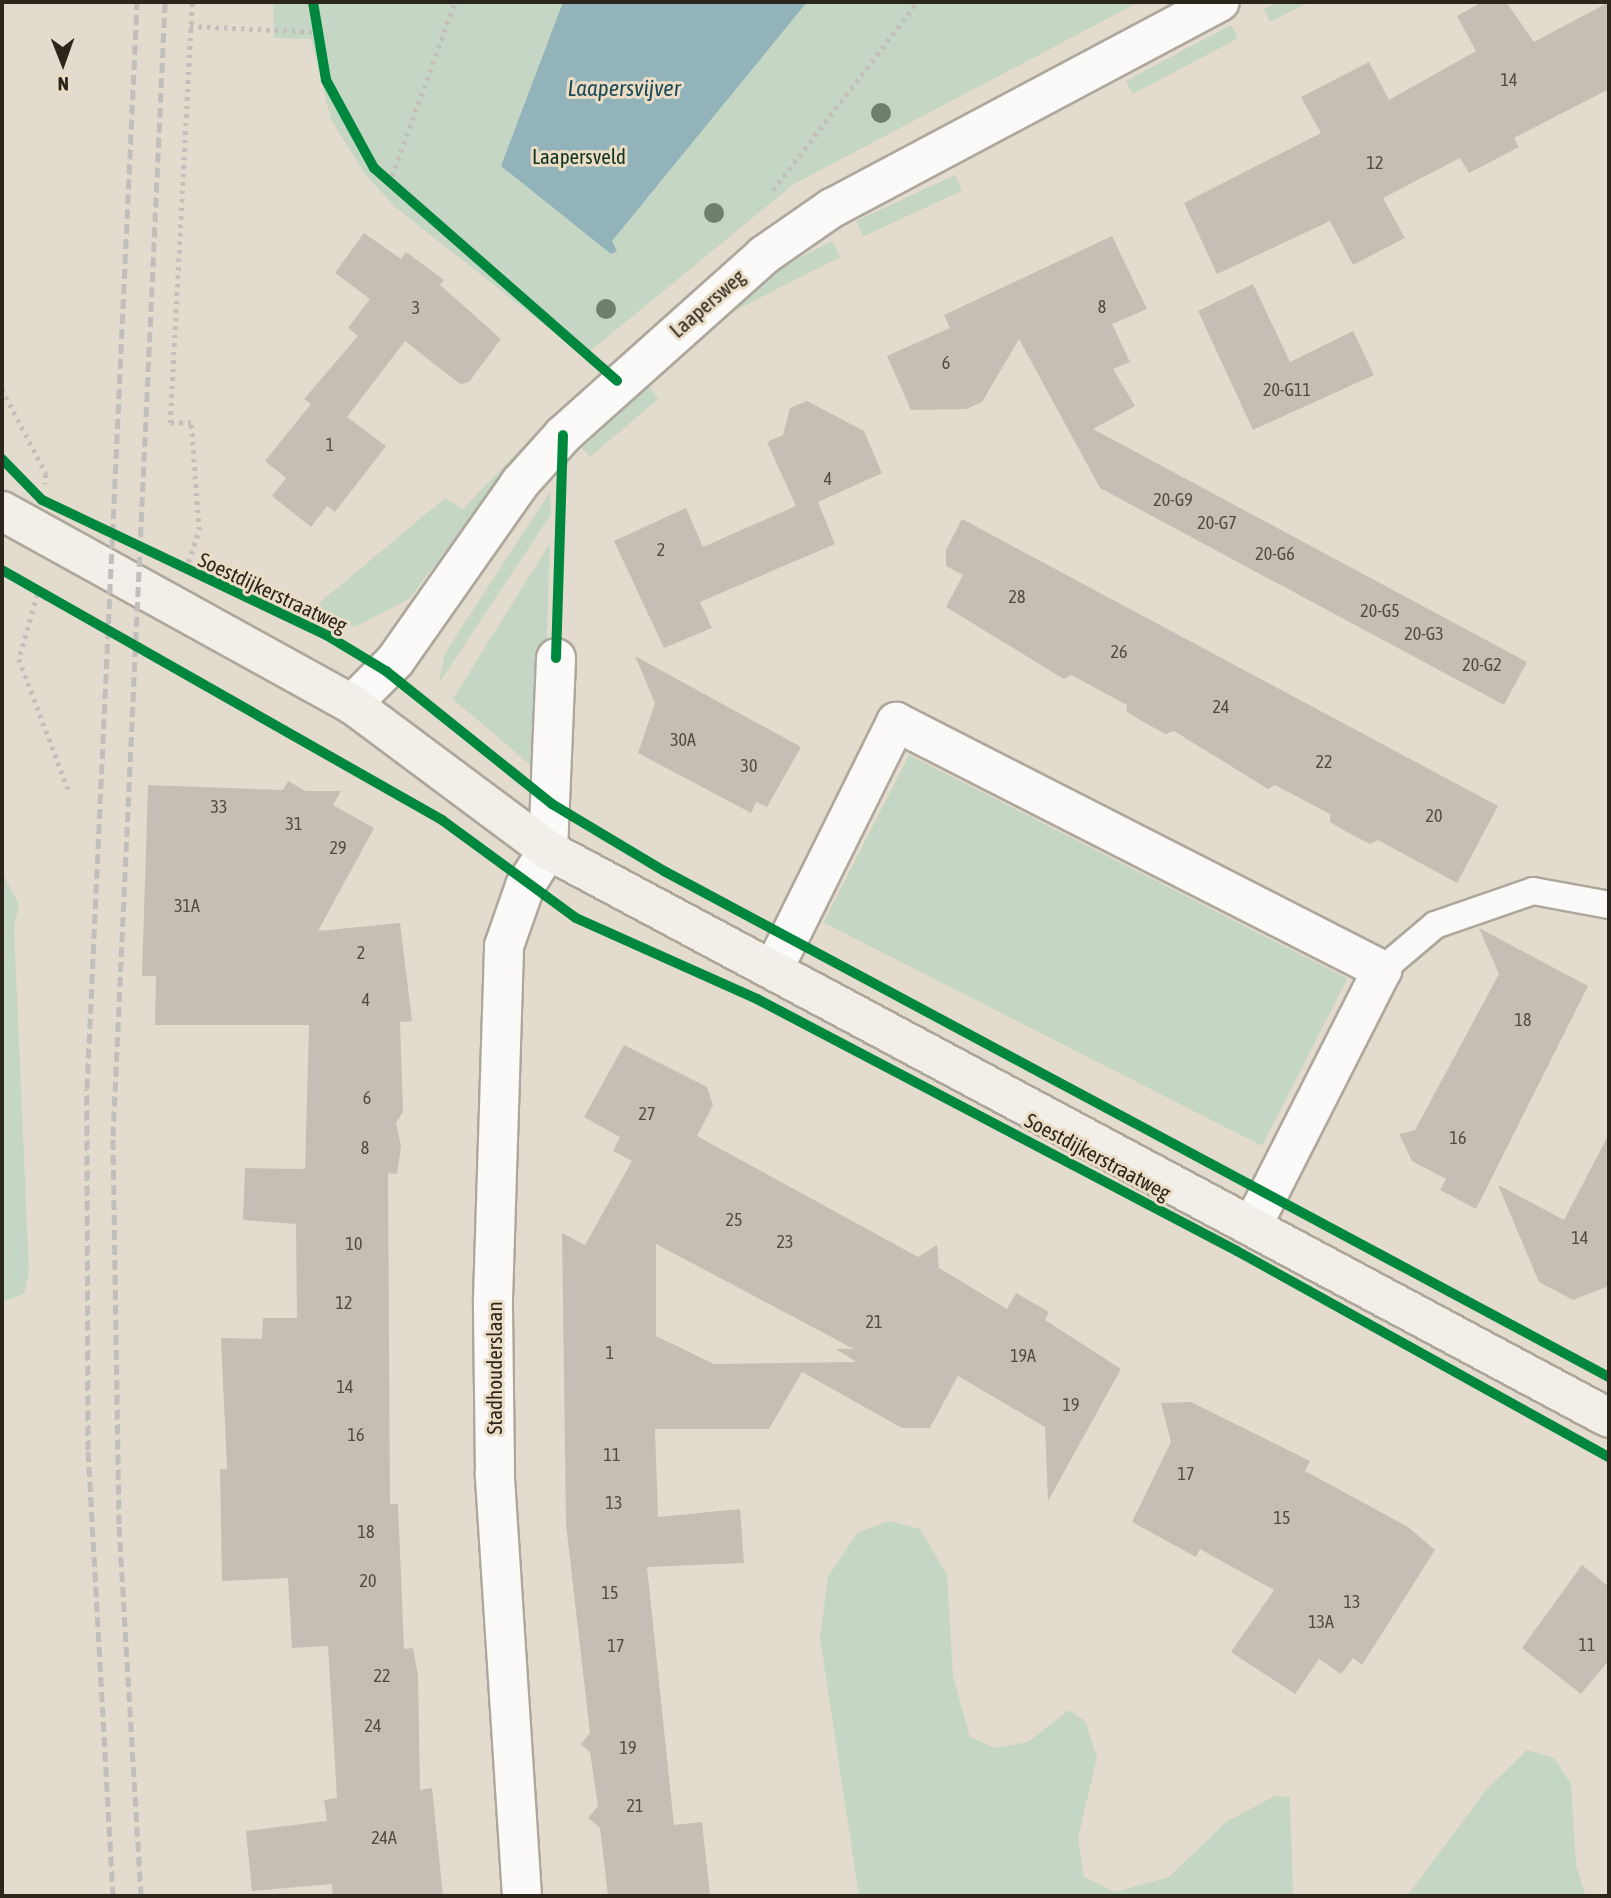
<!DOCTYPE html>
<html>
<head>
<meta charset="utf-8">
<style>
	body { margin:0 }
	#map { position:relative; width:1611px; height:1898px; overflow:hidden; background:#e3dbcd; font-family:"Asap Condensed",sans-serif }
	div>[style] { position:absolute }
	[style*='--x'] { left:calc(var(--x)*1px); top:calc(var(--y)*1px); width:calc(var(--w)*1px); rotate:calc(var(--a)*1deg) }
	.green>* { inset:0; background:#c6d6c4; transform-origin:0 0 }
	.water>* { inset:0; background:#92b3ba }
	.building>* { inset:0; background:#c5beb4 }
	.path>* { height:4.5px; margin-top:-2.25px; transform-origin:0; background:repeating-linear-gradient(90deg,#c3c0bb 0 3.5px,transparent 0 8.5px) }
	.roads { filter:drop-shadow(2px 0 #ada79c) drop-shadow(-2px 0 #ada79c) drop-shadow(0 2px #ada79c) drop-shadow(0 -2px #ada79c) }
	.lane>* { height:26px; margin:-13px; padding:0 13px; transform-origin:13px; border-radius:13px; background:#fbfaf8 }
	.street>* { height:38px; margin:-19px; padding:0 19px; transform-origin:19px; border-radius:19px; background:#fbfaf8 }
	.secondary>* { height:38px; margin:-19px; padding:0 19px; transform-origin:19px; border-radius:19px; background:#f1efe7 }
	.rail>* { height:5px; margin-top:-2.5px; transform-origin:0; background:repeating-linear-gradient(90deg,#c1bfbc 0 10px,transparent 0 15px) }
	.cycleway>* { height:10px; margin:-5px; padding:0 5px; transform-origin:5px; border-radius:5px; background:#00873e }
	.trees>* { width:20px; height:20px; margin:-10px; border-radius:50%; background:#6e7f6e }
	span { translate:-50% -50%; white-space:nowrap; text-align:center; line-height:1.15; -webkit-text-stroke:6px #ebddc5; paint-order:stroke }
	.number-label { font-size:18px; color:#524b42 }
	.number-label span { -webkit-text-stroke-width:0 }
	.park-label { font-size:21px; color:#0f3320 }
	.street-label { font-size:21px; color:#2b251c }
	.water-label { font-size:23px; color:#1b4956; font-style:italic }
	.frame { position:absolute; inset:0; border:4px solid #2b251c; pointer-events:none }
	.north { position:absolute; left:28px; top:28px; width:70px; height:70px; -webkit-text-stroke:5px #ebddc5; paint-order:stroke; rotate:179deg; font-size:19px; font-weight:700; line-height:28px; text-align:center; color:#2b251c }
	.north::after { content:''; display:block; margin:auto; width:24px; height:32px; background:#2b251c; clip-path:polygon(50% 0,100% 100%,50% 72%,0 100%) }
</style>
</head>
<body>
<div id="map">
	<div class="green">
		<div style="clip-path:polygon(273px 2px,1139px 2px,794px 184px,584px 356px,395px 207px,366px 175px,331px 120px,311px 39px,274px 38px)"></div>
		<div style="clip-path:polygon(1278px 2px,1309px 2px,1270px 22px,1264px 9px)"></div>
		<div style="left:1231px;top:25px;width:15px;height:119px;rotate:62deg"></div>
		<div style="left:955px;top:175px;width:17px;height:109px;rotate:65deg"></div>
		<div style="left:832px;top:241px;width:18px;height:164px;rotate:63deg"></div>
		<div style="clip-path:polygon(649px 386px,658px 399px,590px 457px,582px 448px)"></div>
		<div style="clip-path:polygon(533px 436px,409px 599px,355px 627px,311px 610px,445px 498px,463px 509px)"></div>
		<div style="clip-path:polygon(550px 492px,551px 514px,439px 683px,445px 653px)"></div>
		<div style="clip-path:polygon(550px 543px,545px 686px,534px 768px,453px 699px)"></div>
		<div style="left:909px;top:755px;width:492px;height:188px;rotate:27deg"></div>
		<div style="clip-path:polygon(2px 872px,19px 905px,14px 926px,29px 1273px,24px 1294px,2px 1302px)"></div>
		<div style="clip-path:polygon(889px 1521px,920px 1529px,947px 1575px,953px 1676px,970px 1737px,995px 1748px,1028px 1742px,1069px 1710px,1085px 1721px,1097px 1757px,1078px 1838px,1084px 1877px,1115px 1892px,1169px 1877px,1226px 1822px,1275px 1796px,1290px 1797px,1293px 1896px,859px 1896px,820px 1638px,828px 1577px,858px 1532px)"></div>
		<div style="clip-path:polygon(1527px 1750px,1554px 1758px,1571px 1784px,1576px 1865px,1586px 1896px,1407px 1896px,1486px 1790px)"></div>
	</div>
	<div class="water">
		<div style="clip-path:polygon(563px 2px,807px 2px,612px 241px,617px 251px,611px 254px,501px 166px)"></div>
	</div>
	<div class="building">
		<div style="clip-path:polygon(1482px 2px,1506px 2px,1534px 42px,1609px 2px,1609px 89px,1514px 138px,1519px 147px,1469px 173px,1460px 158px,1383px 198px,1405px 238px,1353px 265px,1330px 221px,1217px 274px,1184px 203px,1321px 133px,1301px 97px,1369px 62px,1389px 100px,1476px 51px,1457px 16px)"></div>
		<div style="clip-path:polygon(364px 233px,401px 259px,406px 252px,444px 280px,440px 285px,501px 339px,469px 382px,460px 384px,405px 341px,347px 417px,386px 446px,335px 512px,327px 506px,311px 527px,272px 496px,286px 478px,265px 461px,311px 404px,304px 399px,358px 336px,348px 328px,370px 299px,335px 273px)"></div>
		<div style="clip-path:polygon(1112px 236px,1147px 309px,1112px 324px,1130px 362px,1113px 369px,1135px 406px,1093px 429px,1527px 662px,1504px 705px,1100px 488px,1019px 339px,982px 402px,966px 409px,911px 410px,887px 356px,950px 328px,944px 315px)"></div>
		<div style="clip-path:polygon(1253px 284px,1290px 362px,1353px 331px,1374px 375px,1253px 430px,1198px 311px)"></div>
		<div style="clip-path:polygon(807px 401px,864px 431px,882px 473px,818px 502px,835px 544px,700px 602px,712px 628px,664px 648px,614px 541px,686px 508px,703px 547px,796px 506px,767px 442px,783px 435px,790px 408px)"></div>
		<div style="clip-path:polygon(962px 519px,1498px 806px,1457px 883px,1378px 840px,1370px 844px,1345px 831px,1330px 822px,1330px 814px,1275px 785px,1268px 789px,1174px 731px,1166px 734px,1147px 724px,1127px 712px,1127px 705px,1071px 675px,1064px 679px,946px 607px,963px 575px,946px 566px,946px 550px)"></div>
		<div style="clip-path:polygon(635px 656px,801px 747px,767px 807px,756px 802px,751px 813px,638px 753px,655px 703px)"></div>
		<div style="clip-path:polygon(288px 781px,306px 791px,341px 791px,333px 805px,374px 828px,318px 931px,400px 923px,412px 1021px,400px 1022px,403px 1112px,396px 1123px,401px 1146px,397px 1174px,388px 1173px,390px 1504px,398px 1504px,404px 1649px,413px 1648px,418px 1676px,420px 1790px,432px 1788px,443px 1896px,333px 1896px,332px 1884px,252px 1891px,246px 1831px,327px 1821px,324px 1800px,337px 1798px,328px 1646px,292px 1648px,288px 1578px,222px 1581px,220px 1469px,227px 1469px,221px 1338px,262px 1339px,263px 1318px,297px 1318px,296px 1224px,243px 1220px,245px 1168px,305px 1169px,309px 1025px,155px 1025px,156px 976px,142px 976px,148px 785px,283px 790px)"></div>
		<div style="clip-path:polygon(1479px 928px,1588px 986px,1476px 1209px,1440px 1190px,1446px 1179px,1412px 1161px,1399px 1134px,1415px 1130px,1499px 974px)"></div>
		<div style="clip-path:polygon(evenodd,624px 1045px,707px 1087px,713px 1105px,697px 1136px,918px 1257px,937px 1245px,939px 1268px,1007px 1309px,1016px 1293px,1049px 1312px,1045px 1320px,1121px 1369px,1048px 1501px,1045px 1427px,958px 1376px,930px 1428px,902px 1428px,802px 1372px,769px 1429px,655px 1429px,658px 1517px,740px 1509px,744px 1563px,647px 1567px,674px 1825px,702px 1822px,710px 1896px,608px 1896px,600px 1828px,588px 1818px,598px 1806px,590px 1752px,581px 1744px,590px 1733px,566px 1524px,562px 1233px,585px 1245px,632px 1161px,613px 1151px,620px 1137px,584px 1117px,624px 1045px,656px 1244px,854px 1349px,836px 1349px,856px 1362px,714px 1364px,656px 1336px,656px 1244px)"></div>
		<div style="clip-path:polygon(1609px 1134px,1609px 1286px,1573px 1300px,1539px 1282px,1498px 1185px,1564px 1220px)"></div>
		<div style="clip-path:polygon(1191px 1402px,1310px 1461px,1305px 1471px,1408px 1527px,1435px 1550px,1362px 1665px,1353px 1658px,1341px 1674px,1319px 1659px,1295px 1694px,1231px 1652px,1274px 1590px,1200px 1549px,1196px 1557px,1132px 1522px,1171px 1442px,1161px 1403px)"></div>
		<div style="clip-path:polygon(1582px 1565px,1609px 1587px,1609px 1660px,1581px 1694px,1522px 1648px)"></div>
	</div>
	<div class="path">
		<div style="--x:190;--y:26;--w:125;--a:2.7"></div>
		<div style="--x:389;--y:184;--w:194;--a:-70.1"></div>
		<div style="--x:773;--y:190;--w:237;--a:-52.5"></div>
		<div style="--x:2;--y:389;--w:96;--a:62.6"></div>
		<div style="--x:46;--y:474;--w:10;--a:96"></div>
		<div style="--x:188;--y:562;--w:34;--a:-71"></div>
		<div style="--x:199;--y:530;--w:107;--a:-94.3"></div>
		<div style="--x:191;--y:423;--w:21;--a:180"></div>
		<div style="--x:170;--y:423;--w:422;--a:-87"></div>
		<div style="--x:40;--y:586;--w:76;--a:106"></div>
		<div style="--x:19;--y:659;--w:144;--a:69.3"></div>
	</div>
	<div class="roads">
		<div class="lane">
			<div style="--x:1382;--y:970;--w:70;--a:-40.3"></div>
			<div style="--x:1435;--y:925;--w:104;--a:-19.1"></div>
			<div style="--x:1533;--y:891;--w:77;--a:10.4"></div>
		</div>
		<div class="street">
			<div style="--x:352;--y:704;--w:61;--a:-45"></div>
			<div style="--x:395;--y:661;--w:218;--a:-54.9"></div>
			<div style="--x:520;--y:483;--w:64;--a:-48.1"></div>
			<div style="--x:563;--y:435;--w:270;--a:-41.8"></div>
			<div style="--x:764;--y:255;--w:83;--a:-34.7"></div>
			<div style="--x:832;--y:208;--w:439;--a:-28"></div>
			<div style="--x:774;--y:968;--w:275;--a:-63.6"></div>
			<div style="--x:896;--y:722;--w:546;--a:27.03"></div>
			<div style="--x:1382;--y:970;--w:287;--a:116.9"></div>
			<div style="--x:522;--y:1896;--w:424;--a:-93.7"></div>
			<div style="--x:495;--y:1473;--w:174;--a:-90.7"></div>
			<div style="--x:493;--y:1299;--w:353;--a:-88.2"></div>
			<div style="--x:504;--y:946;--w:64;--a:-70.7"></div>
			<div style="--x:525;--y:886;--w:43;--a:-57.4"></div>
			<div style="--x:548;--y:850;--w:192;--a:-87.6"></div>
		</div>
		<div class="secondary">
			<div style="--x:2;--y:511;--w:400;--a:28.9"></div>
			<div style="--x:352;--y:704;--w:244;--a:36.7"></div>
			<div style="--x:548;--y:850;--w:1203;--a:28.16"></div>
		</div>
	</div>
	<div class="rail">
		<div style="--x:113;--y:1896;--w:447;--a:-93.2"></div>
		<div style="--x:88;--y:1450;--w:362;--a:-90.2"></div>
		<div style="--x:87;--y:1088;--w:1087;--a:-87.36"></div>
		<div style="--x:141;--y:1896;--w:373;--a:-93.4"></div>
		<div style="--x:119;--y:1524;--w:388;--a:-90.9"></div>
		<div style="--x:113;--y:1136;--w:1135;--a:-87.37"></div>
	</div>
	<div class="cycleway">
		<div style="--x:313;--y:2;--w:79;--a:80.5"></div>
		<div style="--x:326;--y:80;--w:100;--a:61.4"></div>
		<div style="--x:374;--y:168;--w:323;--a:41.2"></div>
		<div style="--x:2;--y:459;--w:57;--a:45.7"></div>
		<div style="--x:42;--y:500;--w:317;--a:25.4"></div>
		<div style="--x:328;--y:636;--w:68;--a:31.1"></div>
		<div style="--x:386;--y:671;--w:213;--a:38.7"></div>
		<div style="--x:552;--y:804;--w:131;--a:30.9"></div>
		<div style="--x:664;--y:871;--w:1072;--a:28.17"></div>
		<div style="--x:2;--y:570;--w:506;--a:29.6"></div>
		<div style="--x:442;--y:820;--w:166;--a:36.2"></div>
		<div style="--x:576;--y:918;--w:198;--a:24.1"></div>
		<div style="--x:757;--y:999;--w:542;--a:27.7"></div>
		<div style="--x:1237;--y:1251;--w:425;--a:29"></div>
		<div style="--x:556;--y:658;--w:223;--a:-88.2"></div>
	</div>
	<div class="trees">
		<div style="left:881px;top:113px"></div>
		<div style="left:714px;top:213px"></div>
		<div style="left:606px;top:309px"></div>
	</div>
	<div class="number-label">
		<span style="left:1509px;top:80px">14</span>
		<span style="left:1375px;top:163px">12</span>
		<span style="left:1102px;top:307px">8</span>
		<span style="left:416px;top:308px">3</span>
		<span style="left:946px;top:363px">6</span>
		<span style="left:1287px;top:390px">20-G11</span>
		<span style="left:330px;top:445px">1</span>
		<span style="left:828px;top:479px">4</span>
		<span style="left:1173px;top:500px">20-G9</span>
		<span style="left:1217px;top:523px">20-G7</span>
		<span style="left:661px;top:550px">2</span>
		<span style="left:1275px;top:554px">20-G6</span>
		<span style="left:1017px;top:597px">28</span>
		<span style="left:1380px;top:611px">20-G5</span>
		<span style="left:1424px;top:634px">20-G3</span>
		<span style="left:1119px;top:652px">26</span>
		<span style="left:1482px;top:665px">20-G2</span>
		<span style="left:1221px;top:707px">24</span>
		<span style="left:683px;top:740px">30A</span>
		<span style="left:1324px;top:762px">22</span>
		<span style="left:749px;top:766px">30</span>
		<span style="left:219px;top:807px">33</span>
		<span style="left:1434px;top:816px">20</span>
		<span style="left:294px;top:824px">31</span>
		<span style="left:338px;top:848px">29</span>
		<span style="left:187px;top:906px">31A</span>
		<span style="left:361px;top:953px">2</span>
		<span style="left:366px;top:1000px">4</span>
		<span style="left:1523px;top:1020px">18</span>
		<span style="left:367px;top:1098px">6</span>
		<span style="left:647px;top:1114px">27</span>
		<span style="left:1458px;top:1138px">16</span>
		<span style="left:365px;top:1148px">8</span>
		<span style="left:734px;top:1220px">25</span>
		<span style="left:1580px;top:1238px">14</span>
		<span style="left:785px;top:1242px">23</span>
		<span style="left:354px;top:1244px">10</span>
		<span style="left:344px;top:1303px">12</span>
		<span style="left:874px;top:1322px">21</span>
		<span style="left:610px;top:1353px">1</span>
		<span style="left:1023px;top:1356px">19A</span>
		<span style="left:345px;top:1387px">14</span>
		<span style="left:1071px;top:1405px">19</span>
		<span style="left:356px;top:1435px">16</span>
		<span style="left:612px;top:1455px">11</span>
		<span style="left:1186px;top:1474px">17</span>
		<span style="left:614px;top:1503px">13</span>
		<span style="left:1282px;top:1518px">15</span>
		<span style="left:366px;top:1532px">18</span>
		<span style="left:368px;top:1581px">20</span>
		<span style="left:610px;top:1593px">15</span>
		<span style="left:1352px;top:1602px">13</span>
		<span style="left:1321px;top:1622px">13A</span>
		<span style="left:1587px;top:1645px">11</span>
		<span style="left:616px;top:1646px">17</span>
		<span style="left:382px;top:1676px">22</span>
		<span style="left:373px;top:1726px">24</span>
		<span style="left:628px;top:1748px">19</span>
		<span style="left:635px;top:1806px">21</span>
		<span style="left:384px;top:1838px">24A</span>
	</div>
	<div class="park-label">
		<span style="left:579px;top:156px">Laapersveld</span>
	</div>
	<div class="street-label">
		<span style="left:707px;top:303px;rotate:-41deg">Laapersweg</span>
		<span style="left:273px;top:592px;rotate:25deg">Soestdijkerstraatweg</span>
		<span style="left:1098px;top:1156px;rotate:28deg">Soestdijkerstraatweg</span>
		<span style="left:494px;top:1368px;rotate:-90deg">Stadhouderslaan</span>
	</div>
	<div class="water-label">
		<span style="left:624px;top:88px">Laapersvijver</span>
	</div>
	<div class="frame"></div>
	<div class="north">N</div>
</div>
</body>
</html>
